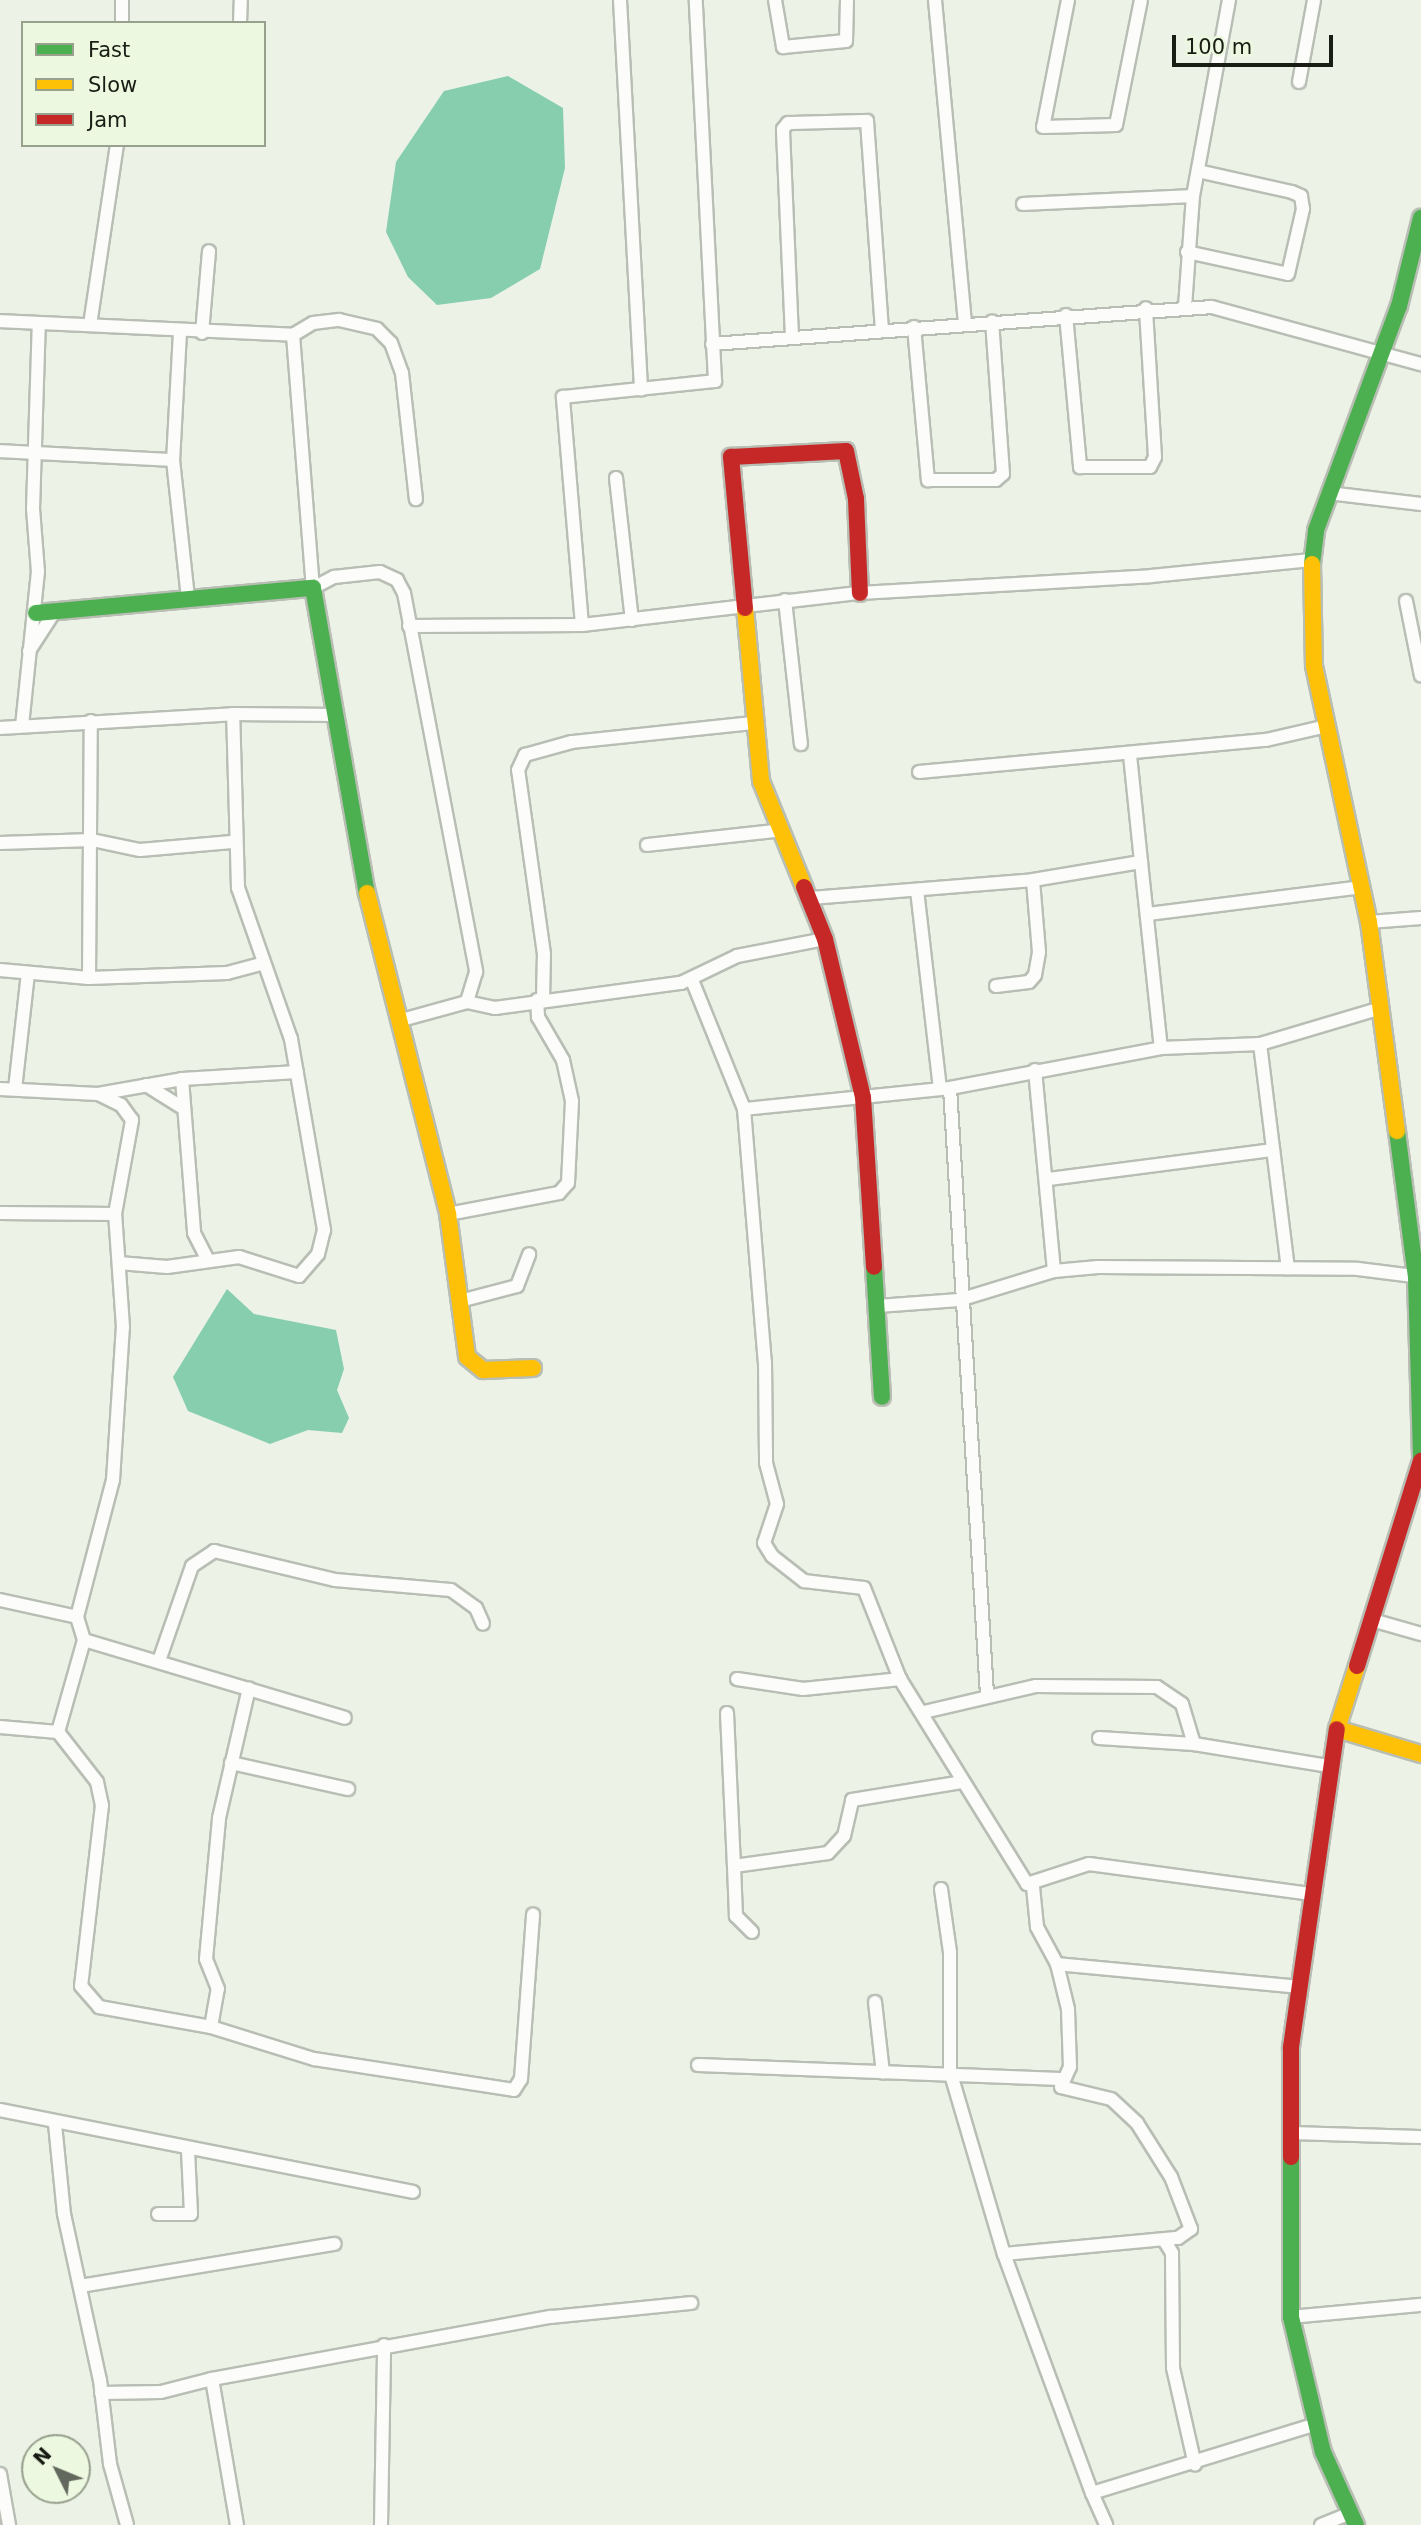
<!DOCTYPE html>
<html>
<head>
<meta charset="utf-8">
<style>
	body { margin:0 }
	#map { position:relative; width:1421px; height:2525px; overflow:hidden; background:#ecf2e6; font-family:"DejaVu Sans",sans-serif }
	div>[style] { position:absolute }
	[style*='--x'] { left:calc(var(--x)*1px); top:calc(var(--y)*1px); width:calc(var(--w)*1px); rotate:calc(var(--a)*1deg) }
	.water>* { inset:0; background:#86cead }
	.roads { filter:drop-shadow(2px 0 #b9beb4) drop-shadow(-2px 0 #b9beb4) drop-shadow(0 2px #b9beb4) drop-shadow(0 -2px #b9beb4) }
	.street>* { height:12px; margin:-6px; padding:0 6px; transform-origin:6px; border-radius:6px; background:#fcfdfb }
	.fast>* { height:16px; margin:-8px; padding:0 8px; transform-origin:8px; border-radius:8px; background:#4caf50 }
	.slow>* { height:16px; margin:-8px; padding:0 8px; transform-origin:8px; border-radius:8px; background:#ffc107 }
	.jam>* { height:16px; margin:-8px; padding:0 8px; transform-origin:8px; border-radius:8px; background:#c62828 }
	span { translate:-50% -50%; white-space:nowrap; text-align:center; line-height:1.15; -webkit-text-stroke:5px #ecf8e0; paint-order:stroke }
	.legend { position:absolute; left:21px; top:21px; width:245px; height:126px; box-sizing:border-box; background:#ecf8e0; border:2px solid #98a08e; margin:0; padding:9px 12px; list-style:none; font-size:21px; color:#191d14 }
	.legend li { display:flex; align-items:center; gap:14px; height:35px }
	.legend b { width:35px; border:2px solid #98a08e }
	.north { position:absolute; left:21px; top:2434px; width:70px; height:70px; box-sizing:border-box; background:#ecf8e0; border:2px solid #98a08e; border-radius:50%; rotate:313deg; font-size:19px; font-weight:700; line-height:28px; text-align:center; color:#191d14 }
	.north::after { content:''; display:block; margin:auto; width:24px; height:32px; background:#63685e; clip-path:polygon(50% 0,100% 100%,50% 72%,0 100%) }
	.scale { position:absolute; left:1172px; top:35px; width:161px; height:32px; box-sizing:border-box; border:4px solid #191d14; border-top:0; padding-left:9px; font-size:21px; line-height:24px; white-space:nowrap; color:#191d14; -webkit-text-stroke:5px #ecf8e0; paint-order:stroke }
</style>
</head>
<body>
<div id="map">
	<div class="water">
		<div style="clip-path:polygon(508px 76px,563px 108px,565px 168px,540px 269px,491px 298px,437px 305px,408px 277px,386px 232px,396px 162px,444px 91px)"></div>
		<div style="clip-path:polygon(227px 1289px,254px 1314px,336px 1330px,344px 1369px,337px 1390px,349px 1418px,342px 1433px,308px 1430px,270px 1444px,188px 1411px,173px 1377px)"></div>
	</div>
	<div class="roads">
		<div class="street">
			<div style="--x:620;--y:0;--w:390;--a:86.9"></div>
			<div style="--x:775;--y:0;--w:48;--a:80.3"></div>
			<div style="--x:783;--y:47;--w:63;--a:-5.4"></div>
			<div style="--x:846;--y:41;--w:41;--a:-88.6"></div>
			<div style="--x:935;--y:0;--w:324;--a:84.7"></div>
			<div style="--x:1068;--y:0;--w:129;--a:101.1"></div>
			<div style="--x:1043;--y:127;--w:73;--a:-1.6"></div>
			<div style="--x:1116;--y:125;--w:127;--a:-78.7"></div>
			<div style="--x:122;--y:23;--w:23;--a:-90"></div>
			<div style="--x:240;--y:23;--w:23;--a:-88"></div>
			<div style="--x:1299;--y:82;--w:83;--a:-79.6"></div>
			<div style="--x:1023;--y:204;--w:170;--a:-2.7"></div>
			<div style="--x:1187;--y:252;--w:103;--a:12.3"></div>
			<div style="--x:1288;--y:274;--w:67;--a:-77"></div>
			<div style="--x:1303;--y:209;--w:13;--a:-99"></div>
			<div style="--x:1301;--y:196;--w:10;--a:-156"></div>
			<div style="--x:1292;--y:192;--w:96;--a:-167.4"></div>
			<div style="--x:1185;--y:307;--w:111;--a:-85.9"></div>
			<div style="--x:1193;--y:196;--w:199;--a:-79.6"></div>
			<div style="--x:1066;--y:315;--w:153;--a:84.7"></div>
			<div style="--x:1080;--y:467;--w:70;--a:0"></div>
			<div style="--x:1150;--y:467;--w:11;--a:-63"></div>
			<div style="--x:1155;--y:457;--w:149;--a:-93.5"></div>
			<div style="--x:0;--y:321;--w:293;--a:2.7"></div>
			<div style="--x:293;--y:335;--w:254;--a:85.5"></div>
			<div style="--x:313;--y:588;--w:24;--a:-28"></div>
			<div style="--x:334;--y:577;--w:46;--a:-6.2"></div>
			<div style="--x:380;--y:572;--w:19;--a:25"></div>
			<div style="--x:397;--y:580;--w:15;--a:62"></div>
			<div style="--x:404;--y:593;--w:386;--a:79.2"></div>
			<div style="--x:476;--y:972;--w:31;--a:107"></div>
			<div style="--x:90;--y:325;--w:182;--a:-81.5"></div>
			<div style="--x:914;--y:327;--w:154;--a:84.8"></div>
			<div style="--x:928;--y:480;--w:68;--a:0"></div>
			<div style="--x:996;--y:480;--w:9;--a:-41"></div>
			<div style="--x:1003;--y:474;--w:153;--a:-94.1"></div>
			<div style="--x:180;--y:332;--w:128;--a:93.1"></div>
			<div style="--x:173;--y:460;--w:140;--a:83.8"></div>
			<div style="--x:202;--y:333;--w:82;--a:-85.1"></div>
			<div style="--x:293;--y:335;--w:23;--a:-31"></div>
			<div style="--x:313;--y:323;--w:26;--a:-7"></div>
			<div style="--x:339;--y:320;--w:39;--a:13"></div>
			<div style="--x:377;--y:329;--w:20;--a:45"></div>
			<div style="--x:391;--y:343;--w:32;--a:70"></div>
			<div style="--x:402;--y:373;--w:127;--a:83.7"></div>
			<div style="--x:792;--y:337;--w:208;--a:-92.5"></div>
			<div style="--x:783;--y:129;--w:8;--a:-50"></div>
			<div style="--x:788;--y:123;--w:79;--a:-1.5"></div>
			<div style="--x:867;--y:121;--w:208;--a:85.9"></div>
			<div style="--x:712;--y:344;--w:501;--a:-4.23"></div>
			<div style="--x:1212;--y:307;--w:217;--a:15.3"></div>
			<div style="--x:0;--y:451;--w:173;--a:3"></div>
			<div style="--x:616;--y:478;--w:143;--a:83.6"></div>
			<div style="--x:1328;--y:493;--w:94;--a:6.7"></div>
			<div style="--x:785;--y:600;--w:145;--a:83.7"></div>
			<div style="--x:1406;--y:601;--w:76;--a:78.7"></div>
			<div style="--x:582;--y:625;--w:229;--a:-94.8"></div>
			<div style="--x:563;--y:397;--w:153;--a:-6"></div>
			<div style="--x:715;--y:381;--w:381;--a:-92.9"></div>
			<div style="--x:409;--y:626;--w:173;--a:-0.3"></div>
			<div style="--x:582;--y:625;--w:280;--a:-6.6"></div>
			<div style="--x:860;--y:593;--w:291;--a:-3.3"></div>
			<div style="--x:1151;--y:576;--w:161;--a:-5.7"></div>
			<div style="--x:29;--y:651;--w:48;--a:-57"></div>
			<div style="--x:22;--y:726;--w:155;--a:-84.1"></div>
			<div style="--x:38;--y:572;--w:63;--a:-94.5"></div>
			<div style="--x:33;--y:509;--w:186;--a:-88.2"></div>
			<div style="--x:0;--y:728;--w:233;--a:-3.4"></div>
			<div style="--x:233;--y:714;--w:103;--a:0.6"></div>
			<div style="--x:1130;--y:755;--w:108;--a:84.1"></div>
			<div style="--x:919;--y:772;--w:348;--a:-5.3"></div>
			<div style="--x:1266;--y:740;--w:63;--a:-12.9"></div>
			<div style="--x:0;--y:843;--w:92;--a:-1.9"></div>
			<div style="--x:92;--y:840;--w:49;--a:11.8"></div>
			<div style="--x:140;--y:850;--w:92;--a:-5"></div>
			<div style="--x:647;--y:845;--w:136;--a:-6.3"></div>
			<div style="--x:917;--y:890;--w:200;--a:83.4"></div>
			<div style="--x:811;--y:898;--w:223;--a:-4.6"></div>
			<div style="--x:1033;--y:880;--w:109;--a:-9.5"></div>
			<div style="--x:1141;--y:862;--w:187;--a:83.9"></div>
			<div style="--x:1148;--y:914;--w:216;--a:-7.2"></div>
			<div style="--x:1369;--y:922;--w:52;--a:-4.4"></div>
			<div style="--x:0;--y:970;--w:89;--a:5.1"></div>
			<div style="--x:89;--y:978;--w:138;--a:-2.1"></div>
			<div style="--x:227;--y:973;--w:35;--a:-15"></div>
			<div style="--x:89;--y:978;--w:257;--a:-89.6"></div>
			<div style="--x:692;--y:980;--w:139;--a:68"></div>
			<div style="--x:744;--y:1109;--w:207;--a:-5.8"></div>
			<div style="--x:950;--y:1088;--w:215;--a:-10.7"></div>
			<div style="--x:1161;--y:1048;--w:99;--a:-2.3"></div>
			<div style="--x:1260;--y:1044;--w:123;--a:-16.5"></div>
			<div style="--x:996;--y:986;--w:33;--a:-7"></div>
			<div style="--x:1029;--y:982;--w:9;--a:-49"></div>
			<div style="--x:1035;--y:975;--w:23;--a:-80"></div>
			<div style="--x:1039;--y:952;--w:72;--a:-94.8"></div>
			<div style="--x:543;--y:1000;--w:46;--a:-88.8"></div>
			<div style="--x:544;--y:954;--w:186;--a:-98"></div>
			<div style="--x:518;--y:770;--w:17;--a:-65"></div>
			<div style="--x:525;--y:755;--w:49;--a:-15.5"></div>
			<div style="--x:572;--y:742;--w:183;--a:-6"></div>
			<div style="--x:398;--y:1021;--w:72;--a:-15.4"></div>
			<div style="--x:467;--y:1002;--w:29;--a:12"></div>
			<div style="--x:495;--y:1008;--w:188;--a:-7.7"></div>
			<div style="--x:681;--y:983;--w:62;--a:-25.7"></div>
			<div style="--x:737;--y:956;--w:90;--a:-10.9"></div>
			<div style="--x:1260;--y:1044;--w:226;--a:82.9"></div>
			<div style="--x:1035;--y:1070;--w:202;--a:84.6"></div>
			<div style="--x:182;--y:1079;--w:154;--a:85.5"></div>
			<div style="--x:194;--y:1233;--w:29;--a:63"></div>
			<div style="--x:146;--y:1085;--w:40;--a:32"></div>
			<div style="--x:950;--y:1088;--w:607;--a:86.51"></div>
			<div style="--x:0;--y:1089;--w:98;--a:2.9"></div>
			<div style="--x:98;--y:1094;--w:85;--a:-10.1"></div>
			<div style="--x:182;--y:1079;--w:115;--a:-3.5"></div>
			<div style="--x:15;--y:1089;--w:116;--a:-83.6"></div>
			<div style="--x:744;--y:1109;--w:254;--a:85.3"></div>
			<div style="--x:765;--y:1362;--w:101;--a:89.4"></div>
			<div style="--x:766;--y:1463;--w:42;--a:75"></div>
			<div style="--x:777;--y:1504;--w:41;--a:108.4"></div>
			<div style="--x:764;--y:1543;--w:15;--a:58"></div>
			<div style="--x:772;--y:1556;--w:41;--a:38"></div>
			<div style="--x:804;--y:1581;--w:60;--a:6.7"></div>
			<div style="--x:864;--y:1588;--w:98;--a:68.4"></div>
			<div style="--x:900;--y:1679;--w:241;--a:58.2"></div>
			<div style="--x:1027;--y:1884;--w:65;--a:-17.9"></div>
			<div style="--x:1089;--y:1864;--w:225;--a:7.7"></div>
			<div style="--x:1049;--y:1179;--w:226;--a:-7.4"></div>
			<div style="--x:0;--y:1213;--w:115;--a:0.5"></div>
			<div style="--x:448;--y:1214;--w:113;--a:-10.7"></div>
			<div style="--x:559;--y:1193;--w:13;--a:-48"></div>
			<div style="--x:568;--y:1183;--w:82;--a:-87.2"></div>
			<div style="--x:572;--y:1101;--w:42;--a:-102.4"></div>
			<div style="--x:563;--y:1060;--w:50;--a:-120.2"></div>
			<div style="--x:538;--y:1017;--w:17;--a:-93"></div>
			<div style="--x:119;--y:1263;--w:48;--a:4.8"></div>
			<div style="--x:167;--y:1267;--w:73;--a:-7.9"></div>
			<div style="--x:239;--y:1257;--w:63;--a:17.6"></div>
			<div style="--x:299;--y:1276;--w:29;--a:-49"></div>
			<div style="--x:318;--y:1254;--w:25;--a:-76"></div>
			<div style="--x:324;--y:1230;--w:194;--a:-99.8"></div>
			<div style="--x:291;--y:1039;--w:160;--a:-109.3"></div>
			<div style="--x:238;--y:888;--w:174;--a:-91.6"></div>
			<div style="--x:460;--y:1301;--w:59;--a:-14.7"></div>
			<div style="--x:517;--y:1286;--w:34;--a:-69"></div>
			<div style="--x:878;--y:1306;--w:81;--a:-4.2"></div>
			<div style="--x:959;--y:1300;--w:99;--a:-17"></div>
			<div style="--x:1054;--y:1271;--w:44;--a:-5.2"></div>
			<div style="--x:1098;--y:1267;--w:260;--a:0.4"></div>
			<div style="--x:1358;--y:1269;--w:64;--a:7.2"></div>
			<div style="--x:0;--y:1600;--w:79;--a:12.4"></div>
			<div style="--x:1372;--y:1620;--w:51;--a:15.9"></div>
			<div style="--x:84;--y:1640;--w:272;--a:16.6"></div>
			<div style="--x:160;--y:1658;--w:97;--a:-70.8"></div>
			<div style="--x:192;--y:1566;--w:27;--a:-34"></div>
			<div style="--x:214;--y:1551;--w:124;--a:13.5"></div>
			<div style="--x:335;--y:1580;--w:116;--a:4.9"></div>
			<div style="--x:451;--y:1590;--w:31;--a:36"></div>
			<div style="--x:476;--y:1608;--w:17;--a:66"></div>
			<div style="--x:737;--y:1679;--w:67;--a:8.6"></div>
			<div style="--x:803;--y:1689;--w:98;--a:-5.9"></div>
			<div style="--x:924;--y:1712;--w:115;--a:-13.1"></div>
			<div style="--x:1036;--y:1686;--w:121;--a:0.5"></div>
			<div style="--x:1157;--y:1687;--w:30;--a:34"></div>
			<div style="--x:1182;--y:1704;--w:42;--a:73.3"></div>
			<div style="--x:727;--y:1713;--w:153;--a:87.4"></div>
			<div style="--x:0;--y:1727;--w:58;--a:4.9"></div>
			<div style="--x:58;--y:1732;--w:96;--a:-74.2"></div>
			<div style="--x:84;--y:1640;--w:24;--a:-107"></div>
			<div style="--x:77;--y:1617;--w:142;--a:-75.3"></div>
			<div style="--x:113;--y:1480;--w:153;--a:-86.3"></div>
			<div style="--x:123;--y:1327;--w:113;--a:-94"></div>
			<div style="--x:115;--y:1214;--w:96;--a:-79.7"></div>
			<div style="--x:132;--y:1120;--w:19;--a:-126"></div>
			<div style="--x:121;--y:1105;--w:25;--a:-154"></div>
			<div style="--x:58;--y:1732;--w:63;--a:52"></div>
			<div style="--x:97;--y:1782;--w:24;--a:78"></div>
			<div style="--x:102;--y:1805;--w:182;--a:96.6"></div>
			<div style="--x:81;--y:1986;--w:28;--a:49"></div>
			<div style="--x:99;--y:2007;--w:114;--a:10.1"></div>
			<div style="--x:211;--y:2027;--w:108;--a:17.3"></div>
			<div style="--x:314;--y:2059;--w:202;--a:8.8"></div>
			<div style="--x:514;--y:2090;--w:13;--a:-58"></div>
			<div style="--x:521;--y:2079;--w:165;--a:-85.8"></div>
			<div style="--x:1099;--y:1738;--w:95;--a:3.6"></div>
			<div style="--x:1194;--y:1744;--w:137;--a:9.3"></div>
			<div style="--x:231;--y:1763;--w:120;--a:12.5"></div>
			<div style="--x:941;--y:1889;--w:64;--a:81.9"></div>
			<div style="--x:950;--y:1952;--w:119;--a:90"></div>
			<div style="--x:950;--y:2071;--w:191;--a:73.6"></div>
			<div style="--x:1004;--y:2254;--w:255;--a:69.8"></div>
			<div style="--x:1092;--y:2493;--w:234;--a:-17.1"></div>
			<div style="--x:752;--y:1932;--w:23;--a:-135"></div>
			<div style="--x:736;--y:1916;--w:50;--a:-92.3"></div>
			<div style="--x:734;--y:1866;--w:95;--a:-7.9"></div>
			<div style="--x:828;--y:1853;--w:23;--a:-47"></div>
			<div style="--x:844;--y:1836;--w:37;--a:-77"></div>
			<div style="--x:852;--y:1800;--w:111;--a:-9.3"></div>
			<div style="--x:1057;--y:1964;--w:244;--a:5.4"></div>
			<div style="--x:875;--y:2002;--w:71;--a:83.6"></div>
			<div style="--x:211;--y:2027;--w:39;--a:-80"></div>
			<div style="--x:218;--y:1989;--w:32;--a:-112"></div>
			<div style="--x:206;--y:1959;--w:142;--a:-84.7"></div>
			<div style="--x:219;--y:1818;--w:133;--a:-77"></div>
			<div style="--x:698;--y:2065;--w:363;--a:2.2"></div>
			<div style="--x:0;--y:2110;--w:421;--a:11.2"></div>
			<div style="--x:55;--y:2124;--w:90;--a:84.3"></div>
			<div style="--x:64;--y:2214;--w:170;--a:77.8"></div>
			<div style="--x:100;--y:2380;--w:85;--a:83.2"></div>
			<div style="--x:110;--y:2464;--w:63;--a:74.4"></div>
			<div style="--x:1291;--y:2133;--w:130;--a:1.8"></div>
			<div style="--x:158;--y:2214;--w:33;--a:0"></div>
			<div style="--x:191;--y:2214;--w:64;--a:-92.7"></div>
			<div style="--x:1164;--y:2240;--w:15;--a:58"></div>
			<div style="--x:1172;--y:2253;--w:115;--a:89.5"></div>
			<div style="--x:1173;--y:2368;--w:99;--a:77.2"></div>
			<div style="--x:1004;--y:2254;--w:175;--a:-5.3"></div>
			<div style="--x:1178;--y:2238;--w:16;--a:-35"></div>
			<div style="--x:1191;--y:2229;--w:56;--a:-111"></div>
			<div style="--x:1171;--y:2177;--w:64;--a:-122.2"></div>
			<div style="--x:1137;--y:2123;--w:35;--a:-137"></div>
			<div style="--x:1111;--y:2099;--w:51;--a:-166.5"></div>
			<div style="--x:1061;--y:2087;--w:22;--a:-66"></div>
			<div style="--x:1070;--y:2067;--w:58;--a:-92"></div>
			<div style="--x:1068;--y:2009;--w:46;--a:-103.7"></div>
			<div style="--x:1057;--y:1964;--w:42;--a:-118.4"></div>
			<div style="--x:1037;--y:1927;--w:40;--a:-95.7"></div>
			<div style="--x:80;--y:2286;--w:258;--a:-9.4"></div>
			<div style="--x:1291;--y:2317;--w:131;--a:-5.3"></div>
			<div style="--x:212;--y:2379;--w:345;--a:-10.4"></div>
			<div style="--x:551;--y:2317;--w:141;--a:-5.7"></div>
			<div style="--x:101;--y:2393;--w:60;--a:-1"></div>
			<div style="--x:161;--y:2392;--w:53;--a:-14.3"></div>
			<div style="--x:212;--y:2379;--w:148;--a:80.3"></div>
			<div style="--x:0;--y:2474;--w:52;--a:80"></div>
			<div style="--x:1092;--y:2493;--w:35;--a:66"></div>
			<div style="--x:381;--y:2525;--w:180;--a:-89"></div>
			<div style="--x:1321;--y:2525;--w:32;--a:-22"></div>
		</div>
		<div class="fast">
			<div style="--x:1312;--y:564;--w:34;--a:-83"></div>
			<div style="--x:1316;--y:530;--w:239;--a:-69.7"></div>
			<div style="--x:1399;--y:306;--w:91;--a:-76"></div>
			<div style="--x:36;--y:613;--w:278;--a:-5.2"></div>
			<div style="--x:313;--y:588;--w:310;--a:80"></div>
			<div style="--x:1397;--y:1131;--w:147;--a:82.6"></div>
			<div style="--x:1416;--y:1277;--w:183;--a:88.4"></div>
			<div style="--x:874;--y:1267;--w:130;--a:86.5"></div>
			<div style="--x:1291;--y:2157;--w:160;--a:90"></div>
			<div style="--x:1291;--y:2317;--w:139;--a:76.7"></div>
			<div style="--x:1323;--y:2452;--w:80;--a:65.7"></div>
		</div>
		<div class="slow">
			<div style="--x:1312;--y:564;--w:102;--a:88.9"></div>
			<div style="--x:1314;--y:666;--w:262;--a:77.9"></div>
			<div style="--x:1369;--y:922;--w:211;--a:82.4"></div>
			<div style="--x:745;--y:608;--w:174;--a:84.7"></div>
			<div style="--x:761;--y:781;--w:114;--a:67.9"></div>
			<div style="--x:367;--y:893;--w:331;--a:75.8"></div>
			<div style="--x:448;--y:1214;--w:144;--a:82.4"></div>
			<div style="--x:467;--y:1357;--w:21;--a:39"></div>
			<div style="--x:483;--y:1370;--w:50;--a:-2.3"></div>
			<div style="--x:1357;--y:1666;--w:66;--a:107.6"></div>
			<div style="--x:1337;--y:1729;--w:88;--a:16.6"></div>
		</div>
		<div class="jam">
			<div style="--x:745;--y:608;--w:152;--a:-95.3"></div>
			<div style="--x:731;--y:457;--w:115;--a:-3"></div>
			<div style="--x:846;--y:451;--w:49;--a:78.2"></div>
			<div style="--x:856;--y:499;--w:94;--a:87.6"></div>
			<div style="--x:804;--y:887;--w:56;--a:68"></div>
			<div style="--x:825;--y:939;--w:163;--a:76.5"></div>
			<div style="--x:863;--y:1097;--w:170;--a:86.3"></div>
			<div style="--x:1357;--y:1666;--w:215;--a:-72.7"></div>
			<div style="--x:1291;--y:2157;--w:110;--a:-90"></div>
			<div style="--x:1291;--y:2047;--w:321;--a:-81.8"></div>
		</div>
	</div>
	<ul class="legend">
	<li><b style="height:9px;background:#4caf50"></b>Fast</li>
	<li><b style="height:9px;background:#ffc107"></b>Slow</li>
	<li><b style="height:9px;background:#c62828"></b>Jam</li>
	</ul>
	<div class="north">N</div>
	<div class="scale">100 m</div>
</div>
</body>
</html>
